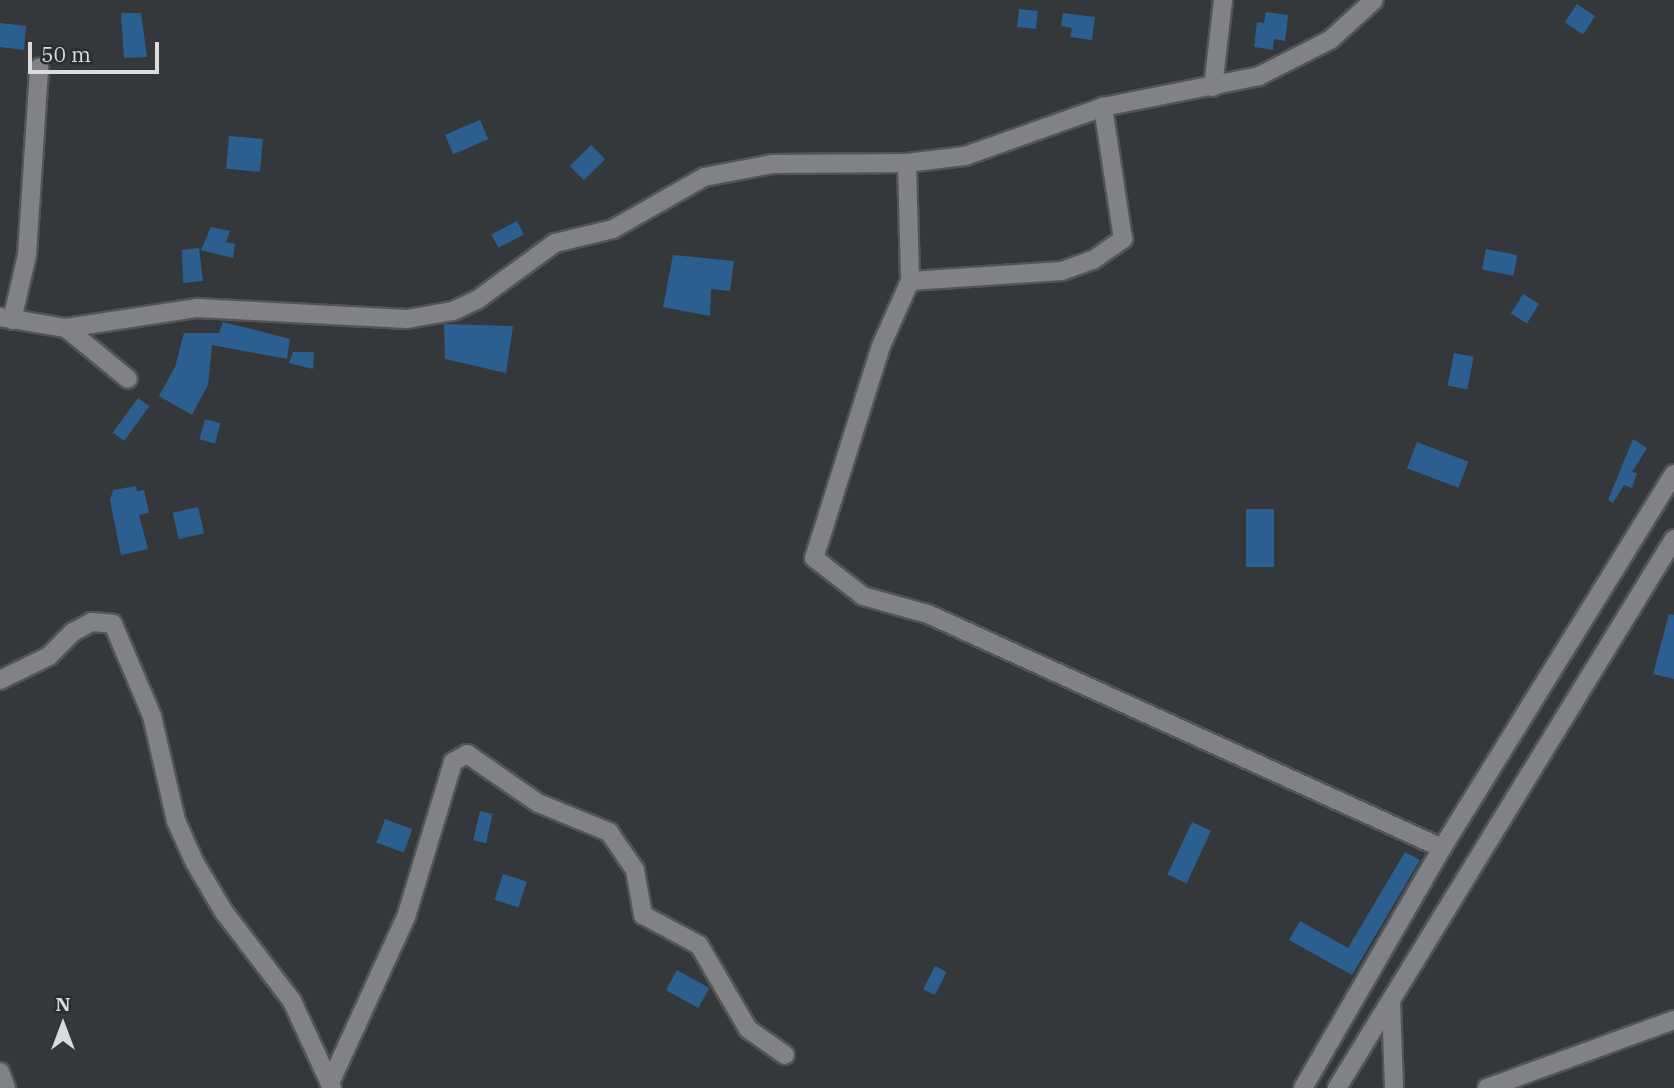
<!DOCTYPE html>
<html>
<head>
<meta charset="utf-8">
<style>
	body { margin:0 }
	#map { position:relative; width:1674px; height:1088px; overflow:hidden; background:#35383a; font-family:"IBM Plex Serif",serif }
	div>[style] { position:absolute }
	[style*='--x'] { left:calc(var(--x)*1px); top:calc(var(--y)*1px); width:calc(var(--w)*1px); rotate:calc(var(--a)*1deg) }
	.building>* { inset:0; background:#2b5f8f; transform-origin:0 0 }
	.roads { filter:drop-shadow(2px 0 #525456) drop-shadow(-2px 0 #525456) drop-shadow(0 2px #525456) drop-shadow(0 -2px #525456) }
	.minor>* { height:18px; margin:-9px; padding:0 9px; transform-origin:9px; border-radius:9px; background:#808285 }
	span { translate:-50% -50%; white-space:nowrap; text-align:center; line-height:1.15; -webkit-text-stroke:5px #2b2e30; paint-order:stroke }
	.north { position:absolute; left:28px; top:990px; width:70px; height:70px; -webkit-text-stroke:5px #2b2e30; paint-order:stroke; rotate:0deg; font-size:19px; font-weight:700; line-height:28px; text-align:center; color:#d9dbdd }
	.north::after { content:''; display:block; margin:auto; width:24px; height:32px; background:#d9dbdd; clip-path:polygon(50% 0,100% 100%,50% 72%,0 100%) }
	.scale { position:absolute; left:28px; top:42px; width:131px; height:32px; box-sizing:border-box; border:4px solid #d9dbdd; border-top:0; padding-left:9px; font-size:21px; line-height:24px; white-space:nowrap; color:#d9dbdd; -webkit-text-stroke:5px #2b2e30; paint-order:stroke }
</style>
</head>
<body>
<div id="map">
	<div class="building">
		<div style="left:1577px;top:4px;width:22px;height:22px;rotate:34deg"></div>
		<div style="left:1019px;top:9px;width:19px;height:18px;rotate:6deg"></div>
		<div style="clip-path:polygon(1266px 12px,1288px 15px,1285px 41px,1274px 39px,1273px 50px,1254px 47px,1257px 22px,1264px 23px)"></div>
		<div style="clip-path:polygon(121px 13px,141px 13px,147px 57px,124px 58px)"></div>
		<div style="clip-path:polygon(1063px 13px,1095px 17px,1092px 40px,1070px 37px,1072px 28px,1061px 26px)"></div>
		<div style="clip-path:polygon(0 23px,26px 26px,24px 50px,0 47px)"></div>
		<div style="left:480px;top:120px;width:21px;height:38px;rotate:67deg"></div>
		<div style="left:229px;top:136px;width:34px;height:33px;rotate:5deg"></div>
		<div style="left:591px;top:145px;width:20px;height:30px;rotate:45deg"></div>
		<div style="left:517px;top:221px;width:15px;height:29px;rotate:62deg"></div>
		<div style="clip-path:polygon(211px 227px,230px 231px,226px 242px,235px 244px,233px 258px,201px 250px)"></div>
		<div style="clip-path:polygon(199px 248px,203px 281px,183px 283px,182px 250px)"></div>
		<div style="left:1486px;top:249px;width:32px;height:21px;rotate:11deg"></div>
		<div style="clip-path:polygon(673px 255px,734px 261px,730px 291px,711px 289px,710px 316px,663px 307px)"></div>
		<div style="left:1523px;top:294px;width:19px;height:23px;rotate:32deg"></div>
		<div style="clip-path:polygon(223px 322px,290px 339px,287px 359px,212px 345px,208px 385px,192px 415px,159px 396px,175px 367px,184px 333px,219px 333px)"></div>
		<div style="clip-path:polygon(444px 324px,513px 326px,506px 373px,445px 359px)"></div>
		<div style="clip-path:polygon(293px 352px,314px 352px,313px 369px,289px 363px)"></div>
		<div style="left:1454px;top:353px;width:20px;height:33px;rotate:11deg"></div>
		<div style="left:138px;top:398px;width:14px;height:43px;rotate:36deg"></div>
		<div style="left:205px;top:419px;width:16px;height:21px;rotate:15deg"></div>
		<div style="clip-path:polygon(1633px 439px,1647px 448px,1632px 472px,1637px 473px,1632px 488px,1624px 485px,1613px 503px,1608px 500px)"></div>
		<div style="left:1417px;top:442px;width:55px;height:28px;rotate:21deg"></div>
		<div style="clip-path:polygon(136px 486px,137px 491px,144px 490px,149px 513px,139px 515px,148px 549px,121px 555px,110px 500px,113px 490px)"></div>
		<div style="left:198px;top:507px;width:27px;height:26px;rotate:77deg"></div>
		<div style="left:1246px;top:509px;width:28px;height:58px"></div>
		<div style="clip-path:polygon(1669px 614px,1674px 615px,1674px 679px,1653px 674px)"></div>
		<div style="left:480px;top:811px;width:13px;height:30px;rotate:13deg"></div>
		<div style="left:385px;top:819px;width:29px;height:25px;rotate:20deg"></div>
		<div style="left:1192px;top:822px;width:21px;height:58px;rotate:25deg"></div>
		<div style="clip-path:polygon(1405px 852px,1420px 860px,1352px 975px,1289px 940px,1300px 921px,1348px 948px)"></div>
		<div style="left:503px;top:874px;width:25px;height:27px;rotate:18deg"></div>
		<div style="left:935px;top:966px;width:13px;height:26px;rotate:27deg"></div>
		<div style="left:677px;top:970px;width:37px;height:23px;rotate:29deg"></div>
	</div>
	<div class="roads">
		<div class="minor">
			<div style="--x:1213;--y:87;--w:88;--a:-83.4"></div>
			<div style="--x:907;--y:163;--w:118;--a:88.5"></div>
			<div style="--x:910;--y:281;--w:71;--a:114"></div>
			<div style="--x:881;--y:346;--w:222;--a:107.5"></div>
			<div style="--x:814;--y:558;--w:62;--a:37.8"></div>
			<div style="--x:863;--y:596;--w:67;--a:15.5"></div>
			<div style="--x:928;--y:614;--w:565;--a:24.48"></div>
			<div style="--x:910;--y:281;--w:152;--a:-3.8"></div>
			<div style="--x:1062;--y:271;--w:33;--a:-20"></div>
			<div style="--x:1093;--y:260;--w:37;--a:-35"></div>
			<div style="--x:1123;--y:239;--w:134;--a:-98.6"></div>
			<div style="--x:0;--y:317;--w:67;--a:9.5"></div>
			<div style="--x:66;--y:328;--w:133;--a:-8.7"></div>
			<div style="--x:197;--y:308;--w:210;--a:3"></div>
			<div style="--x:407;--y:319;--w:47;--a:-9.9"></div>
			<div style="--x:453;--y:311;--w:26;--a:-25"></div>
			<div style="--x:477;--y:300;--w:97;--a:-36.2"></div>
			<div style="--x:555;--y:243;--w:60;--a:-13.6"></div>
			<div style="--x:613;--y:229;--w:105;--a:-29.7"></div>
			<div style="--x:704;--y:177;--w:69;--a:-10.8"></div>
			<div style="--x:772;--y:164;--w:135;--a:-0.4"></div>
			<div style="--x:907;--y:163;--w:58;--a:-6.9"></div>
			<div style="--x:965;--y:156;--w:146;--a:-19.5"></div>
			<div style="--x:1103;--y:107;--w:159;--a:-11.2"></div>
			<div style="--x:1259;--y:76;--w:80;--a:-26.9"></div>
			<div style="--x:1330;--y:40;--w:59;--a:-42.3"></div>
			<div style="--x:12;--y:320;--w:67;--a:-77"></div>
			<div style="--x:27;--y:255;--w:188;--a:-86.3"></div>
			<div style="--x:66;--y:328;--w:80;--a:39.4"></div>
			<div style="--x:0;--y:680;--w:55;--a:-26.1"></div>
			<div style="--x:49;--y:656;--w:34;--a:-45"></div>
			<div style="--x:73;--y:632;--w:21;--a:-28"></div>
			<div style="--x:92;--y:622;--w:21;--a:5"></div>
			<div style="--x:113;--y:624;--w:100;--a:67"></div>
			<div style="--x:152;--y:716;--w:108;--a:77.1"></div>
			<div style="--x:176;--y:821;--w:46;--a:65.7"></div>
			<div style="--x:195;--y:863;--w:57;--a:59.4"></div>
			<div style="--x:224;--y:912;--w:112;--a:52.6"></div>
			<div style="--x:292;--y:1001;--w:96;--a:65.3"></div>
			<div style="--x:1391;--y:1001;--w:87;--a:88"></div>
			<div style="--x:0;--y:1072;--w:17;--a:69"></div>
			<div style="--x:330;--y:1083;--w:183;--a:-65.4"></div>
			<div style="--x:406;--y:917;--w:162;--a:-73.1"></div>
			<div style="--x:453;--y:762;--w:16;--a:-30"></div>
			<div style="--x:467;--y:754;--w:86;--a:34.6"></div>
			<div style="--x:538;--y:803;--w:77;--a:22.2"></div>
			<div style="--x:609;--y:832;--w:46;--a:55.6"></div>
			<div style="--x:635;--y:870;--w:46;--a:79.9"></div>
			<div style="--x:643;--y:915;--w:64;--a:28.2"></div>
			<div style="--x:699;--y:945;--w:97;--a:59.7"></div>
			<div style="--x:748;--y:1029;--w:45;--a:35.1"></div>
			<div style="--x:1303;--y:1088;--w:277;--a:-59.9"></div>
			<div style="--x:1442;--y:848;--w:440;--a:-58.2"></div>
			<div style="--x:1337;--y:1088;--w:644;--a:-58.46"></div>
			<div style="--x:1487;--y:1088;--w:199;--a:-20"></div>
		</div>
	</div>
	<div class="north">N</div>
	<div class="scale">50 m</div>
</div>
</body>
</html>
